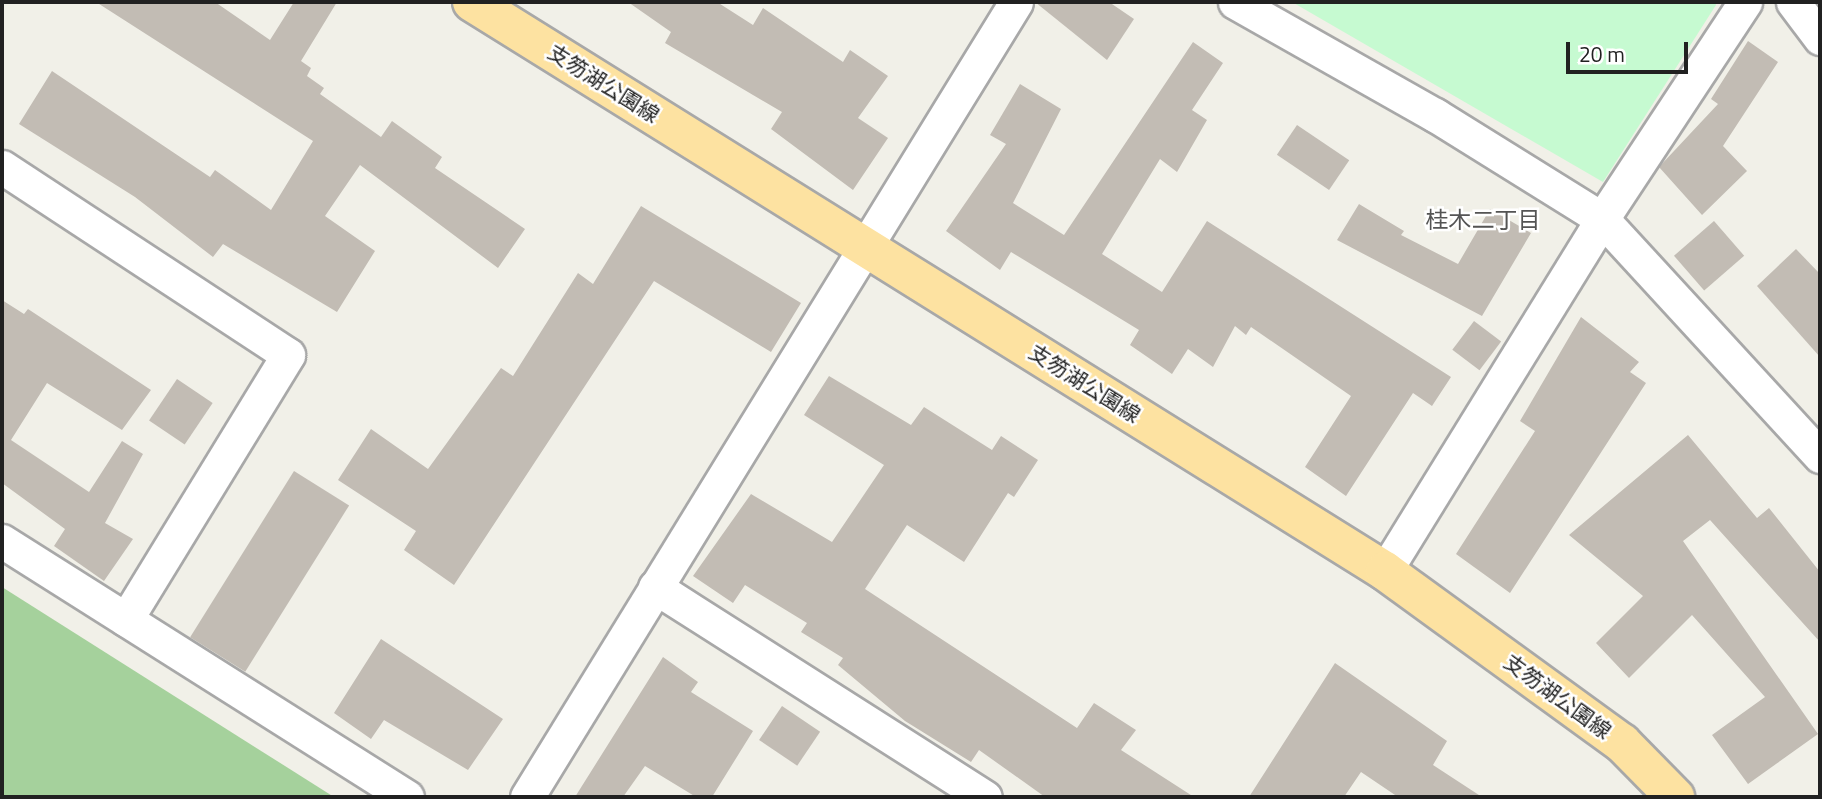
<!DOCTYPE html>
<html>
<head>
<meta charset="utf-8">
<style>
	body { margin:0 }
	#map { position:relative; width:1822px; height:799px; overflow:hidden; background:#f1f0e8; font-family:"Titillium Web","Noto Sans JP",sans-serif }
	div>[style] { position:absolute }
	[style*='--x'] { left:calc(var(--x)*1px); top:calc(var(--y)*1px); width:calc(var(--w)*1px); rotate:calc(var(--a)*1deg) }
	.forest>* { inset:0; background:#a5d19c }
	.park>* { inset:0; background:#c6fad1 }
	.building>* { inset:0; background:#c2bcb4; transform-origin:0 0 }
	.roads { filter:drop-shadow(2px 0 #a8a8a8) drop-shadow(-2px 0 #a8a8a8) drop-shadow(0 2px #a8a8a8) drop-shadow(0 -2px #a8a8a8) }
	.minor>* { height:33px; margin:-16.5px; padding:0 16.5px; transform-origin:16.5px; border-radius:16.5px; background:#fff }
	.primary>* { height:38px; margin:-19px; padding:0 19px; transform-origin:19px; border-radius:19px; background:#fde2a1 }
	span { translate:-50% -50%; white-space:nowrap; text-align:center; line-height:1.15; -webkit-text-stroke:5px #fff; paint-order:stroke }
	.street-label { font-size:21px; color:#212121 }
	.neighbourhood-label { font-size:23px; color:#545454 }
	.frame { position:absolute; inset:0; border:4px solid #212121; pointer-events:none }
	.scale { position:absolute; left:1566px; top:42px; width:122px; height:32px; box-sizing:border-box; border:4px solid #212121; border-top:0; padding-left:9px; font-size:21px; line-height:24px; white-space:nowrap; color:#212121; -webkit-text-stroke:5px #fff; paint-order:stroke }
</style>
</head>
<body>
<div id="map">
	<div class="forest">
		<div style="clip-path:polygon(2px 587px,334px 797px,2px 797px)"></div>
	</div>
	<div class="park">
		<div style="clip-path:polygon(1292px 2px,1715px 2px,1716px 5px,1603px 182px)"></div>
	</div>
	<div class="building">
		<div style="clip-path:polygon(96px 2px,215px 2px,270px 40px,294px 2px,337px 2px,301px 61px,311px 68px,307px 76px,324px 88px,320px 94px,381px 137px,392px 121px,442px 157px,435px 168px,525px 229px,498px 268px,360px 165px,325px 216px,375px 251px,337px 312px,223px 244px,213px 257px,135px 197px,19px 124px,52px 71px,210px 177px,215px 170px,271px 210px,313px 141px)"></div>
		<div style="clip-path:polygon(628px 2px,717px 2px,753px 25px,763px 8px,843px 62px,850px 50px,888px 76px,858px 118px,888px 138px,853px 190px,771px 129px,782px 112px,665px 43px,671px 32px)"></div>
		<div style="clip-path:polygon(1035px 2px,1109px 2px,1134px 19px,1107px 60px)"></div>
		<div style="clip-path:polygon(1748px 41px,1778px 62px,1723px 146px,1747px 171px,1702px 215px,1659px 167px,1718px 104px,1711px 99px)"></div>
		<div style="clip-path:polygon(1193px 42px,1223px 63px,1192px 110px,1207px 120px,1177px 172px,1160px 159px,1102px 254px,1162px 292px,1207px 221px,1451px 377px,1432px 406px,1413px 393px,1346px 496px,1305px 467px,1351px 396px,1251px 327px,1246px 335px,1235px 326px,1213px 367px,1188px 349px,1172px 374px,1130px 345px,1139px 330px,1011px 252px,1000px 270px,946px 231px,1006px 144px,990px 135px,1020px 84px,1061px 109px,1013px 203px,1064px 235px)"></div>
		<div style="left:1297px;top:125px;width:63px;height:36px;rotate:34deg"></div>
		<div style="clip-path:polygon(1359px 204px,1404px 231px,1401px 235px,1458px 264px,1490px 209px,1531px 233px,1482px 316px,1337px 240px)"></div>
		<div style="clip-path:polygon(641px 206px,801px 303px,771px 352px,654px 281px,454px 585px,404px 550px,416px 531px,338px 480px,371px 429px,428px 469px,501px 368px,513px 376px,578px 273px,593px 284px)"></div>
		<div style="left:1714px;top:221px;width:46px;height:53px;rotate:49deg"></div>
		<div style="clip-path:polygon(1796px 249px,1820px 274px,1820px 357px,1757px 286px)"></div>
		<div style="clip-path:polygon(2px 300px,24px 314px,28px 309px,151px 390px,122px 430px,47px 383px,11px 440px,89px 492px,122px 441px,143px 454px,105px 523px,133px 539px,104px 581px,54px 546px,65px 529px,2px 483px)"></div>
		<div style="clip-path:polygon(1581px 317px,1639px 362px,1630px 372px,1646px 383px,1510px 593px,1456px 554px,1535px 431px,1520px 421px)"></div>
		<div style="left:1474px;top:321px;width:34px;height:36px;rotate:37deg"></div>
		<div style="clip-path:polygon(829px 376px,911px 425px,924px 407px,992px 450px,1001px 436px,1038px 460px,1014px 497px,1008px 493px,964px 562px,907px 525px,865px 589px,1077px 728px,1094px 703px,1136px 730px,1121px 750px,1194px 797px,1045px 797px,979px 750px,971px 762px,905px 721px,838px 665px,843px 658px,801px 632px,807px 623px,745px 585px,733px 603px,693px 576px,751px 494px,832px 542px,884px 465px,804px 415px)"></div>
		<div style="left:177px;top:379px;width:43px;height:50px;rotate:34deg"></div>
		<div style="clip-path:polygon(1688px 435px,1757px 518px,1769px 508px,1820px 572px,1820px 642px,1710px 520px,1683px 541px,1818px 734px,1748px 784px,1712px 735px,1765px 697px,1692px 615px,1629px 678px,1596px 643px,1643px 596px,1569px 535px)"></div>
		<div style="left:294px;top:471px;width:65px;height:196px;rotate:32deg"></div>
		<div style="clip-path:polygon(381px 639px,503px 719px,468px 770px,384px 720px,371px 739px,334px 713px)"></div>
		<div style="clip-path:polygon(663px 657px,698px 682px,691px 692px,753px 731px,712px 797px,696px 797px,645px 766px,623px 797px,575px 797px)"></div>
		<div style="clip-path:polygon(1335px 663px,1447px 741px,1433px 765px,1482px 797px,1398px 797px,1361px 772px,1344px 797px,1249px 797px)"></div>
		<div style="left:782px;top:706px;width:46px;height:41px;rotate:34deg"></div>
	</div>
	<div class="roads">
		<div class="minor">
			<div style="--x:1235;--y:2;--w:230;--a:29.5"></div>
			<div style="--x:1435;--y:115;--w:197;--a:31.9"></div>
			<div style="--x:1602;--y:219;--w:322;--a:47.4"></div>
			<div style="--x:1793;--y:2;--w:45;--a:53.1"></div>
			<div style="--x:2;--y:167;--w:342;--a:33.3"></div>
			<div style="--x:288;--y:355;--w:310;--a:121.5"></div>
			<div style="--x:2;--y:541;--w:479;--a:32.3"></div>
			<div style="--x:1385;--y:571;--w:414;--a:-58.3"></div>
			<div style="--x:1602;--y:219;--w:260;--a:-56.6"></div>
			<div style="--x:655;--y:587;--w:391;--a:32.5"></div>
			<div style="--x:527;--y:797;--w:933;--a:-58.4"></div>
		</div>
		<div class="primary">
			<div style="--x:472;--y:2;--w:1076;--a:31.93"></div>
			<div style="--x:1385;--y:571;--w:293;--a:36"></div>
			<div style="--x:1622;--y:743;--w:76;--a:45.5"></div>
		</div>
	</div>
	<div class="street-label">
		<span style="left:604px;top:83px;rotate:32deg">支笏湖公園線</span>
		<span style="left:1085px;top:383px;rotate:32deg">支笏湖公園線</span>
		<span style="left:1558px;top:696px;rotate:36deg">支笏湖公園線</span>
	</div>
	<div class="neighbourhood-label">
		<span style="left:1483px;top:220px">桂木二丁目</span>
	</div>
	<div class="frame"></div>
	<div class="scale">20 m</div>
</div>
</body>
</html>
